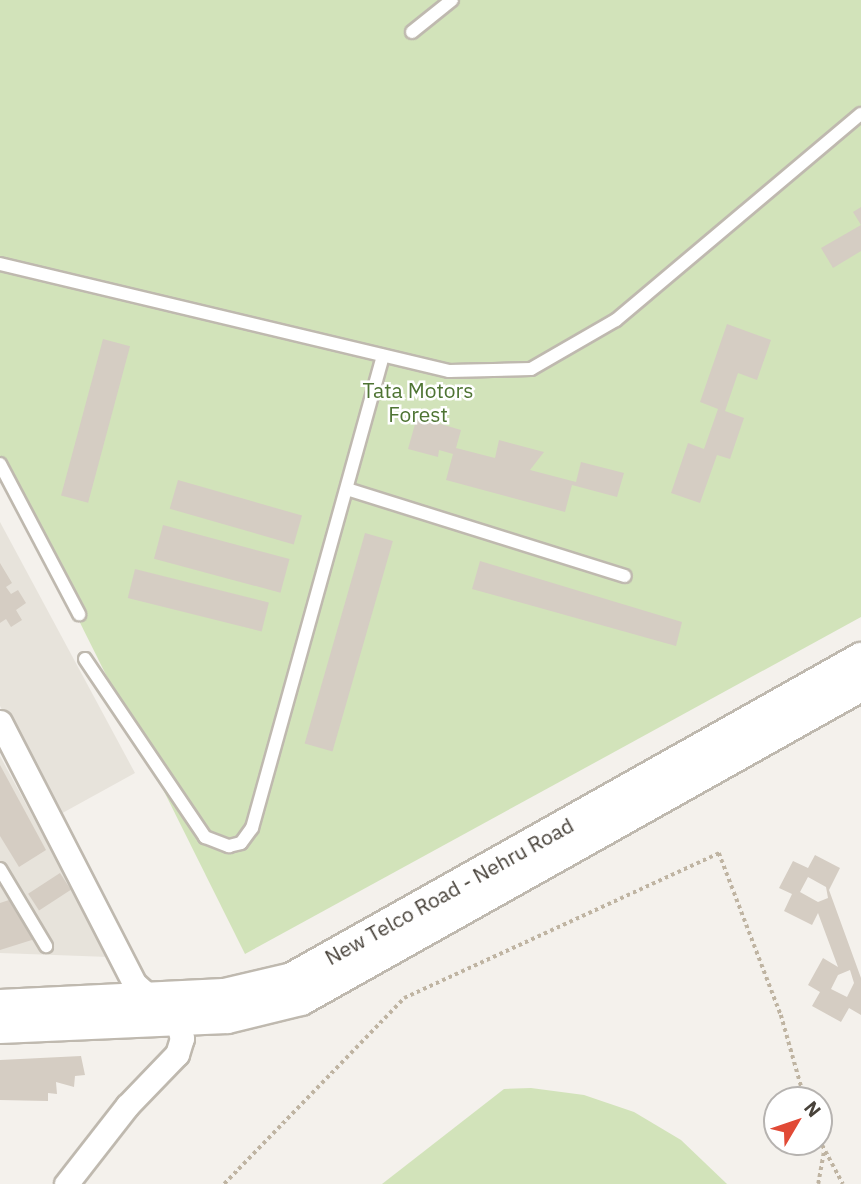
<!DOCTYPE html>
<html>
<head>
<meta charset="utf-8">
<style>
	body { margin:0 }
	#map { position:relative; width:861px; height:1184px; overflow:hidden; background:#f4f1ec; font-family:"IBM Plex Sans",sans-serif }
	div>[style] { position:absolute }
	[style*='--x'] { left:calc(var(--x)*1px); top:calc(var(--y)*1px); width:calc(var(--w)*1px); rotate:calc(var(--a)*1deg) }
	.residential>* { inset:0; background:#e7e3db }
	.green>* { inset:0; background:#d2e3ba }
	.building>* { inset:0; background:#d5cdc3; transform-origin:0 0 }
	.path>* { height:3.5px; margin-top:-1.75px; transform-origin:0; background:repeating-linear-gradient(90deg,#bfb4a2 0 3.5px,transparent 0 7px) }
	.roads { filter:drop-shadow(2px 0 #bfb9af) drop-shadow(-2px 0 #bfb9af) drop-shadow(0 2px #bfb9af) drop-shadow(0 -2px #bfb9af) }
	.service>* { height:12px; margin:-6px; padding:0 6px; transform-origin:6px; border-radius:6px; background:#fff }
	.minor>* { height:23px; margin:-11.5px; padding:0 11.5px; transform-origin:11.5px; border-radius:11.5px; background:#fff }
	.tertiary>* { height:30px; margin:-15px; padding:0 15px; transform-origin:15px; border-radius:15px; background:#fff }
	span { translate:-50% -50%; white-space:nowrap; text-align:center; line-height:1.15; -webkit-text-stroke:5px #fff; paint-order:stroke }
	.park-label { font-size:21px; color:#4e7433 }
	.street-label { font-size:21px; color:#48423a }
	.north { position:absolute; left:763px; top:1086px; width:70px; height:70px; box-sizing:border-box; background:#fff; border:2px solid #b6b3b0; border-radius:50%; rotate:51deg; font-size:19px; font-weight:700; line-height:28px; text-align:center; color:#48423a }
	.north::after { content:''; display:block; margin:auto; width:24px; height:32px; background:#e14a36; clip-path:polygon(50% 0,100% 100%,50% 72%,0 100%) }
</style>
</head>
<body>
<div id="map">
	<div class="residential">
		<div style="clip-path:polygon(0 522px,135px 773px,57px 816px,0 706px)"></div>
		<div style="clip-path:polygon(0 756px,109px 957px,0 953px)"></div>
	</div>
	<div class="green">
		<div style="clip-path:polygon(0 0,861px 0,861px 617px,245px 954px,0 462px)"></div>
		<div style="clip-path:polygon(531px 1088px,584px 1095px,634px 1112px,681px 1140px,727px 1184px,382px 1184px,504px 1089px)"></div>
	</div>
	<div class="building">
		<div style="clip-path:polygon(861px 207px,861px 251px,833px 268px,821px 248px,861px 225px,853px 212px)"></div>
		<div style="clip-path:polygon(727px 324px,771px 340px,757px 380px,738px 373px,725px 411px,744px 418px,730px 459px,717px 455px,700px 503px,671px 493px,688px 443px,704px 449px,718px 409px,700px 402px)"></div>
		<div style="left:103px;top:339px;width:28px;height:162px;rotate:15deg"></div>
		<div style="clip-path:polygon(417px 417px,461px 430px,456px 448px,495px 458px,499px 440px,544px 452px,530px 470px,576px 482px,581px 462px,624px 473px,617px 497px,572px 485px,565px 512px,446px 480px,453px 454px,439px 450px,438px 457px,408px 449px)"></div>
		<div style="left:178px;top:480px;width:129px;height:30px;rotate:16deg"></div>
		<div style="left:163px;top:525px;width:131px;height:35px;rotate:15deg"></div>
		<div style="left:365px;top:533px;width:29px;height:219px;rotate:16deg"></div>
		<div style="clip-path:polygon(480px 561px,682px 622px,676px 646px,472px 589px)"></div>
		<div style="clip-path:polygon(0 563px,12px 583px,6px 587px,11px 594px,18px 590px,26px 603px,16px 610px,22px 620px,11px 627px,6px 619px,0 623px)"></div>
		<div style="left:135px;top:569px;width:138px;height:30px;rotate:14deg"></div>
		<div style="clip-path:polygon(0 765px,46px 850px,19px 867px,0 836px)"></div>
		<div style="clip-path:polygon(evenodd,815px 855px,840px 868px,829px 890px,861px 978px,861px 1015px,849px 1008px,841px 1022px,812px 1006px,820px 992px,808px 985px,823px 958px,838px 967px,818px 913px,812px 925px,784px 911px,792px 894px,779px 888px,793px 861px,808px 868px,815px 855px,808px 877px,826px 887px,828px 898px,818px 902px,800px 892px,808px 877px,815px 855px,850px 970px,854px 983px,847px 997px,831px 989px,838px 975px,850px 970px)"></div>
		<div style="left:60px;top:873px;width:20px;height:38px;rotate:57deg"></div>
		<div style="clip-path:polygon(15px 898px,35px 939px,0 950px,0 903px)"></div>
		<div style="clip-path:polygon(81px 1056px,85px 1075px,75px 1076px,74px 1087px,56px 1082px,57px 1094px,48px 1093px,48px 1101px,0 1100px,0 1060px)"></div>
	</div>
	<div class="path">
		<div style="--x:819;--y:1139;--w:51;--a:61.9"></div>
		<div style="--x:224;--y:1184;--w:259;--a:-45.9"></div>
		<div style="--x:404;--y:998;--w:347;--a:-24.7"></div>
		<div style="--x:719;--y:853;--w:173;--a:69.1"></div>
		<div style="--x:781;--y:1015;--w:88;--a:74.2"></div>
		<div style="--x:818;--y:1184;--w:34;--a:-80"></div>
	</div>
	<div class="roads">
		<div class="service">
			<div style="--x:412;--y:32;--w:51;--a:-38.7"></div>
			<div style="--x:0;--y:264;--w:462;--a:13.4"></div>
			<div style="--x:449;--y:371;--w:82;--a:-1.4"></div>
			<div style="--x:531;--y:369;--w:98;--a:-30"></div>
			<div style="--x:616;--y:320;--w:320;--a:-40.1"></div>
			<div style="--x:0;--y:464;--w:170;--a:62.2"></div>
			<div style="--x:347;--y:489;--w:291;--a:17.4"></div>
			<div style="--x:85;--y:659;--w:215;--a:56"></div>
			<div style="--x:205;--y:837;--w:26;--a:21"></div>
			<div style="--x:229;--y:846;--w:12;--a:-14"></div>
			<div style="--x:241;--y:843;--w:19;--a:-54"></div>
			<div style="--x:252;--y:828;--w:490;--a:-74.5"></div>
			<div style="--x:0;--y:869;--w:90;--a:59.1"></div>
		</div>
		<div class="minor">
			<div style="--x:0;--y:722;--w:293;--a:62.8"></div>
			<div style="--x:134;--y:983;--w:57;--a:41.5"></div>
			<div style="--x:177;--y:1021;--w:18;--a:74"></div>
			<div style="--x:182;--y:1038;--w:17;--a:107"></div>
			<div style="--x:177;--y:1054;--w:72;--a:133.9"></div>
			<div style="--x:127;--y:1106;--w:99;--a:128"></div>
		</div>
		<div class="tertiary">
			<div style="--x:0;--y:1005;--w:224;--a:-2.8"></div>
			<div style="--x:224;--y:994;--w:70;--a:-13.2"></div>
			<div style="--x:292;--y:978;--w:653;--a:-29.35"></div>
			<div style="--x:0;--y:1028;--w:227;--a:-2.5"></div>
			<div style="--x:227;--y:1018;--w:76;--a:-13.7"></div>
			<div style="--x:301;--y:1000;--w:642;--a:-29.28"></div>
		</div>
	</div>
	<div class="park-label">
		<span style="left:418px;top:402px">Tata Motors<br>Forest</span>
	</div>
	<div class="street-label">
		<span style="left:449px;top:891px;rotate:-29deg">New Telco Road - Nehru Road</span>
	</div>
	<div class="north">N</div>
</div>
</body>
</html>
